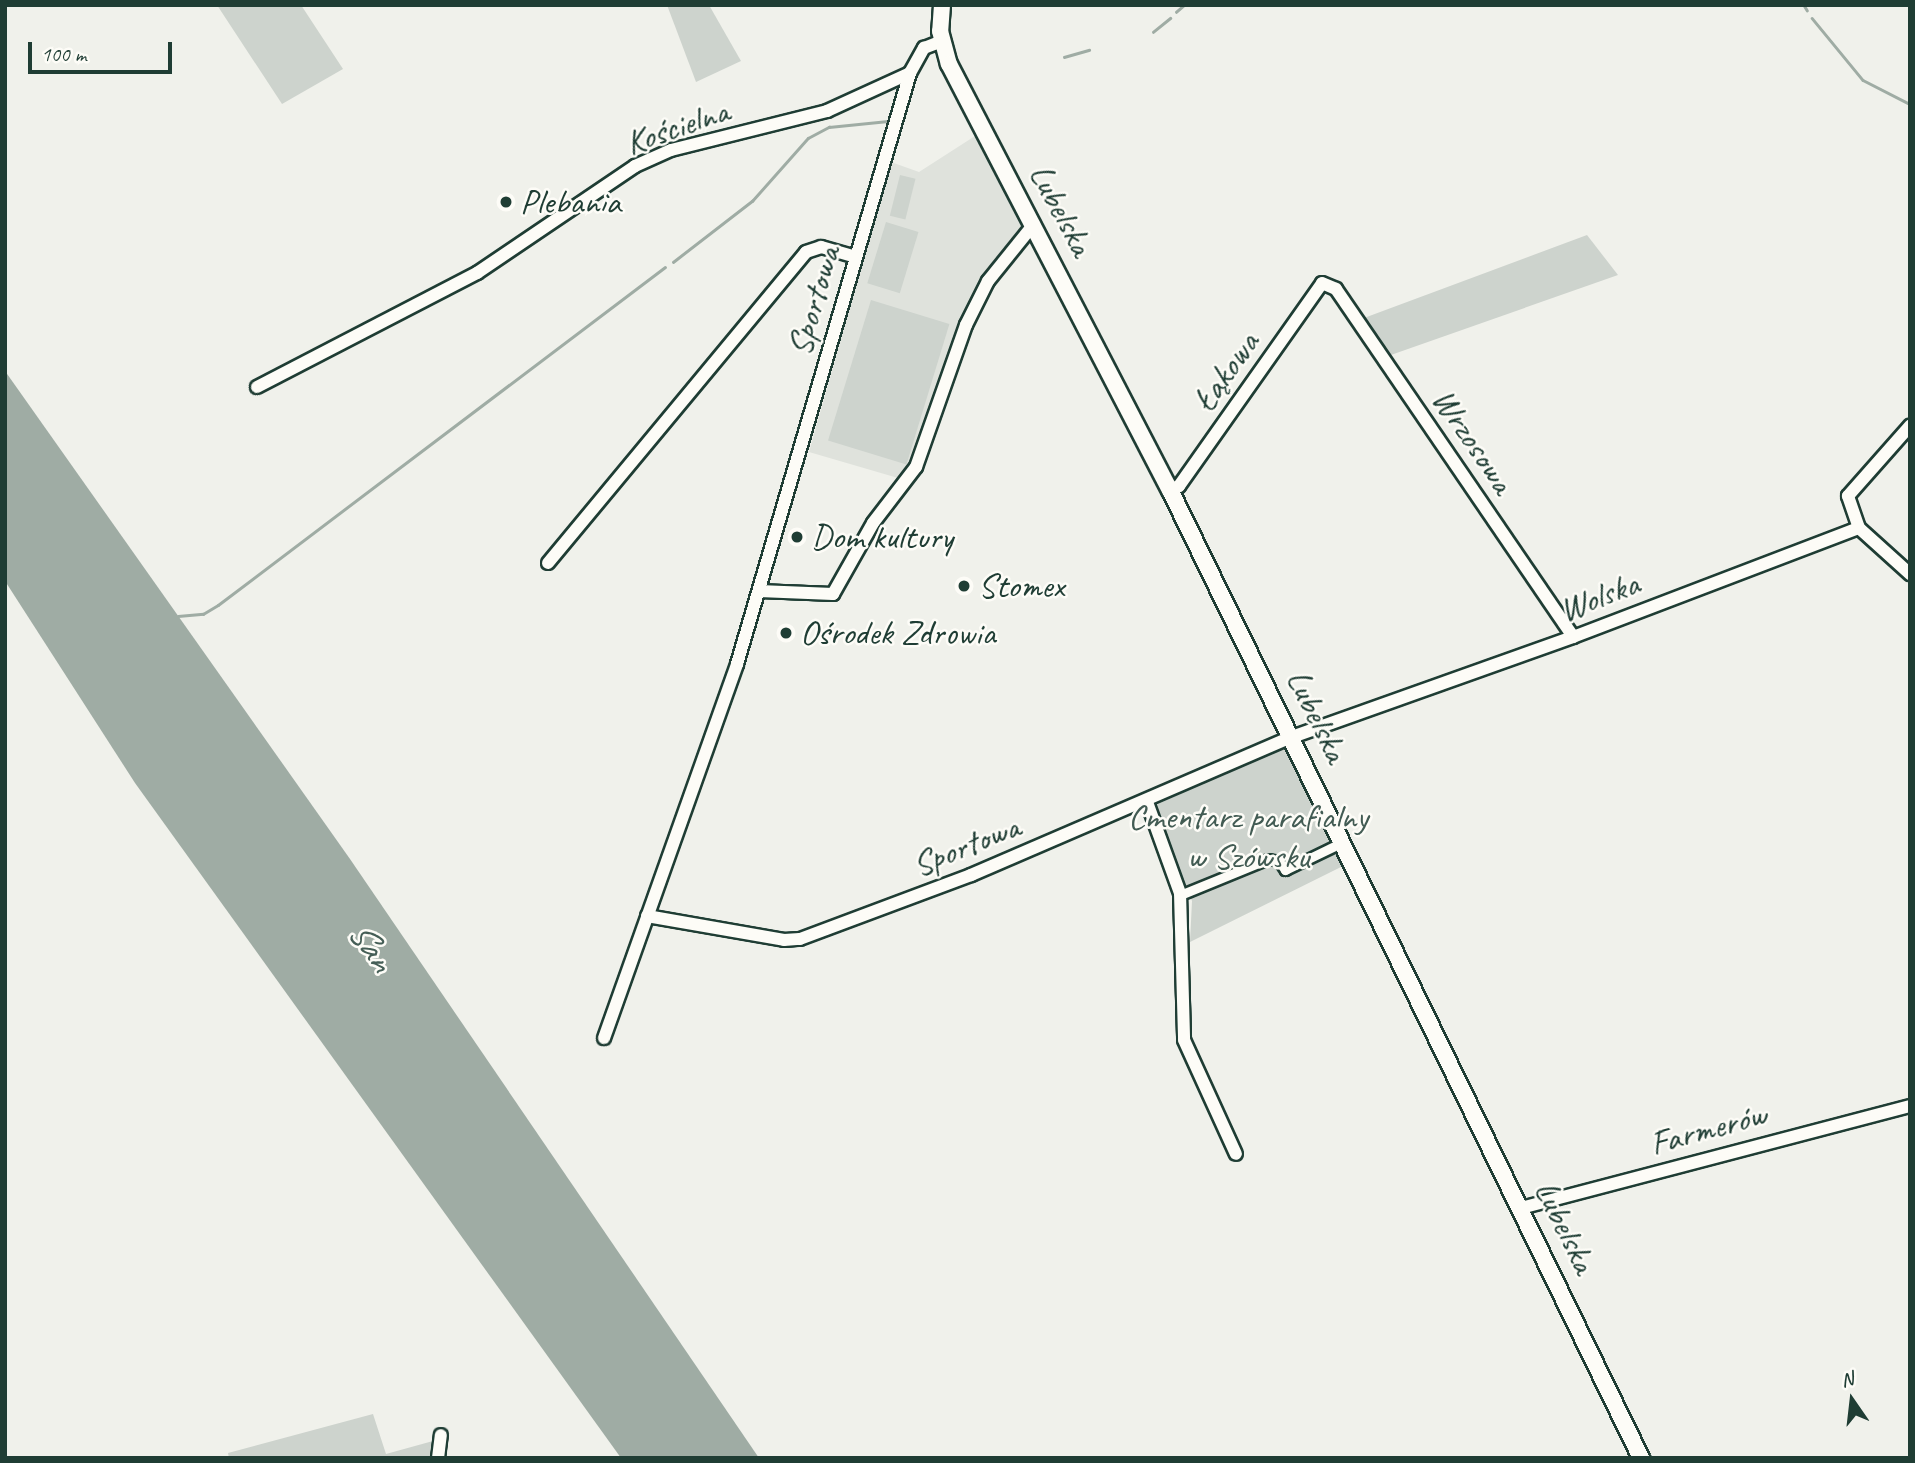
<!DOCTYPE html>
<html>
<head>
<meta charset="utf-8">
<style>
	body { margin:0 }
	#map { position:relative; width:1915px; height:1463px; overflow:hidden; background:#f0f1eb; font-family:Caveat,sans-serif }
	div>[style] { position:absolute }
	[style*='--x'] { left:calc(var(--x)*1px); top:calc(var(--y)*1px); width:calc(var(--w)*1px); rotate:calc(var(--a)*1deg) }
	.built>* { inset:0; background:#dfe2dc }
	.green>* { inset:0; background:#cdd3cd; transform-origin:0 0 }
	.water>* { inset:0; background:#9faca4 }
	.stream>* { height:2.5px; margin:-1.25px; padding:0 1.25px; transform-origin:1.25px; border-radius:1.25px; background:#9faca4 }
	.roads { filter:drop-shadow(2px 0 #1f3d34) drop-shadow(-2px 0 #1f3d34) drop-shadow(0 2px #1f3d34) drop-shadow(0 -2px #1f3d34) }
	.pedestrian>* { height:9px; margin:-4.5px; padding:0 4.5px; transform-origin:4.5px; border-radius:4.5px; background:#fdfcf7 }
	.minor>* { height:12px; margin:-6px; padding:0 6px; transform-origin:6px; border-radius:6px; background:#fdfcf7 }
	.secondary>* { height:16px; margin:-8px; padding:0 8px; transform-origin:8px; border-radius:8px; background:#fdfcf7 }
	.dots>* { width:19px; height:19px; translate:-50% -50%; box-sizing:border-box; border:4px solid #fdfcf7; border-radius:50% }
	span { translate:-50% -50%; white-space:nowrap; text-align:center; line-height:1.15; -webkit-text-stroke:5px #fdfcf7; paint-order:stroke }
	.street-label { font-size:35px; color:#1f3d34 }
	.poi-label { font-size:35px; color:#1f3d34 }
	.left { translate:0 -50%; text-align:left }
	.park-label { font-size:35px; color:#425b53 }
	.water-label { font-size:37px; color:#455e56; font-style:italic }
	.frame { position:absolute; inset:0; border:7px solid #1f3d34; pointer-events:none }
	.north { position:absolute; left:1817px; top:1365px; width:70px; height:70px; -webkit-text-stroke:5px #fdfcf7; paint-order:stroke; rotate:346deg; font-size:19px; font-weight:700; line-height:28px; text-align:center; color:#1f3d34 }
	.north::after { content:''; display:block; margin:auto; width:24px; height:32px; background:#1f3d34; clip-path:polygon(50% 0,100% 100%,50% 72%,0 100%) }
	.scale { position:absolute; left:28px; top:42px; width:144px; height:32px; box-sizing:border-box; border:4px solid #1f3d34; border-top:0; padding-left:9px; font-size:21px; line-height:24px; white-space:nowrap; color:#1f3d34; -webkit-text-stroke:5px #fdfcf7; paint-order:stroke }
</style>
</head>
<body>
<div id="map">
	<div class="built">
		<div style="clip-path:polygon(975px 136px,1024px 226px,986px 278px,910px 469px,898px 478px,809px 452px,891px 162px,919px 172px)"></div>
	</div>
	<div class="green">
		<div style="clip-path:polygon(217px 5px,301px 5px,343px 69px,282px 104px)"></div>
		<div style="clip-path:polygon(667px 5px,709px 5px,741px 61px,696px 82px)"></div>
		<div style="left:900px;top:175px;width:16px;height:42px;rotate:14deg"></div>
		<div style="left:886px;top:222px;width:34px;height:64px;rotate:17deg"></div>
		<div style="clip-path:polygon(1587px 235px,1618px 275px,1388px 356px,1364px 318px)"></div>
		<div style="left:871px;top:300px;width:82px;height:147px;rotate:17deg"></div>
		<div style="clip-path:polygon(1287px 744px,1343px 866px,1190px 942px,1192px 901px,1154px 812px,1158px 804px)"></div>
		<div style="clip-path:polygon(373px 1414px,386px 1454px,433px 1441px,431px 1458px,229px 1458px,228px 1453px)"></div>
	</div>
	<div class="water">
		<div style="clip-path:polygon(5px 371px,350px 859px,759px 1458px,621px 1458px,135px 783px,5px 581px)"></div>
	</div>
	<div class="stream">
		<div style="--x:1804;--y:5;--w:6;--a:59"></div>
		<div style="--x:1176;--y:12;--w:11;--a:-41"></div>
		<div style="--x:1812;--y:18;--w:80;--a:50.6"></div>
		<div style="--x:1863;--y:80;--w:53;--a:27.1"></div>
		<div style="--x:1153;--y:32;--w:22;--a:-39"></div>
		<div style="--x:1064;--y:57;--w:26;--a:-16"></div>
		<div style="--x:673;--y:262;--w:100;--a:-37.7"></div>
		<div style="--x:752;--y:201;--w:84;--a:-48.4"></div>
		<div style="--x:808;--y:138;--w:24;--a:-28"></div>
		<div style="--x:829;--y:127;--w:59;--a:-5.8"></div>
		<div style="--x:178;--y:616;--w:25;--a:-5"></div>
		<div style="--x:203;--y:614;--w:17;--a:-31"></div>
		<div style="--x:218;--y:605;--w:560;--a:-37.09"></div>
	</div>
	<div class="roads">
		<div class="pedestrian">
			<div style="--x:1180;--y:895;--w:95;--a:-22.2"></div>
			<div style="--x:1268;--y:859;--w:11;--a:10"></div>
			<div style="--x:1279;--y:861;--w:11;--a:56"></div>
			<div style="--x:1285;--y:870;--w:64;--a:-25.8"></div>
		</div>
		<div class="minor">
			<div style="--x:257;--y:387;--w:248;--a:-27.4"></div>
			<div style="--x:477;--y:273;--w:191;--a:-34.1"></div>
			<div style="--x:635;--y:166;--w:39;--a:-24"></div>
			<div style="--x:671;--y:150;--w:161;--a:-14"></div>
			<div style="--x:827;--y:111;--w:91;--a:-24.6"></div>
			<div style="--x:1170;--y:490;--w:10;--a:-24"></div>
			<div style="--x:1179;--y:486;--w:248;--a:-54.8"></div>
			<div style="--x:1322;--y:283;--w:15;--a:23"></div>
			<div style="--x:1336;--y:289;--w:421;--a:55.7"></div>
			<div style="--x:1859;--y:528;--w:34;--a:-109"></div>
			<div style="--x:1848;--y:496;--w:94;--a:-48.5"></div>
			<div style="--x:548;--y:563;--w:404;--a:-50.3"></div>
			<div style="--x:806;--y:252;--w:16;--a:-18"></div>
			<div style="--x:821;--y:247;--w:36;--a:16"></div>
			<div style="--x:759;--y:591;--w:74;--a:2.3"></div>
			<div style="--x:833;--y:594;--w:81;--a:-60.6"></div>
			<div style="--x:873;--y:523;--w:71;--a:-52.5"></div>
			<div style="--x:916;--y:467;--w:151;--a:-70.6"></div>
			<div style="--x:966;--y:325;--w:49;--a:-63.4"></div>
			<div style="--x:988;--y:281;--w:73;--a:-51.1"></div>
			<div style="--x:1147;--y:802;--w:97;--a:70.1"></div>
			<div style="--x:1180;--y:893;--w:147;--a:88.4"></div>
			<div style="--x:1184;--y:1040;--w:125;--a:65.5"></div>
			<div style="--x:647;--y:916;--w:139;--a:9.9"></div>
			<div style="--x:784;--y:940;--w:16;--a:-4"></div>
			<div style="--x:800;--y:939;--w:183;--a:-20.5"></div>
			<div style="--x:971;--y:875;--w:349;--a:-23.3"></div>
			<div style="--x:1292;--y:737;--w:298;--a:-19.6"></div>
			<div style="--x:1573;--y:637;--w:306;--a:-20.9"></div>
			<div style="--x:1859;--y:528;--w:69;--a:42"></div>
			<div style="--x:604;--y:1038;--w:397;--a:-70.4"></div>
			<div style="--x:737;--y:664;--w:616;--a:-73.68"></div>
			<div style="--x:910;--y:73;--w:29;--a:-61"></div>
			<div style="--x:924;--y:48;--w:19;--a:-21"></div>
			<div style="--x:1521;--y:1208;--w:402;--a:-14.7"></div>
			<div style="--x:438;--y:1458;--w:23;--a:-83"></div>
		</div>
		<div class="secondary">
			<div style="--x:942;--y:5;--w:26;--a:94"></div>
			<div style="--x:940;--y:31;--w:34;--a:75"></div>
			<div style="--x:949;--y:64;--w:480;--a:62.6"></div>
			<div style="--x:1170;--y:490;--w:1077;--a:64.05"></div>
		</div>
	</div>
	<div class="dots">
		<div style="left:506px;top:202px;background:#1f3d34"></div>
		<div style="left:797px;top:537px;background:#1f3d34"></div>
		<div style="left:964px;top:586px;background:#1f3d34"></div>
		<div style="left:786px;top:633px;background:#1f3d34"></div>
	</div>
	<div class="street-label">
		<span style="left:677px;top:127px;rotate:-19deg">Kościelna</span>
		<span style="left:1061px;top:210px;rotate:62deg">Lubelska</span>
		<span style="left:814px;top:301px;rotate:-74deg">Sportowa</span>
		<span style="left:1226px;top:372px;rotate:-55deg">Łąkowa</span>
		<span style="left:1473px;top:441px;rotate:56deg">Wrzosowa</span>
		<span style="left:1599px;top:597px;rotate:-21deg">Wolska</span>
		<span style="left:1317px;top:716px;rotate:64deg">Lubelska</span>
		<span style="left:966px;top:846px;rotate:-22deg">Sportowa</span>
		<span style="left:1708px;top:1129px;rotate:-15deg">Farmerów</span>
		<span style="left:1565px;top:1227px;rotate:64deg">Lubelska</span>
	</div>
	<div class="poi-label">
		<span class="left" style="left:520px;top:202px">Plebania</span>
		<span class="left" style="left:811px;top:537px">Dom kultury</span>
		<span class="left" style="left:978px;top:586px">Stomex</span>
		<span class="left" style="left:800px;top:633px">Ośrodek Zdrowia</span>
	</div>
	<div class="park-label">
		<span style="left:1248px;top:837px">Cmentarz parafialny<br>w Szówsku</span>
	</div>
	<div class="water-label">
		<span style="left:371px;top:946px;rotate:56deg">San</span>
	</div>
	<div class="frame"></div>
	<div class="north">N</div>
	<div class="scale">100 m</div>
</div>
</body>
</html>
